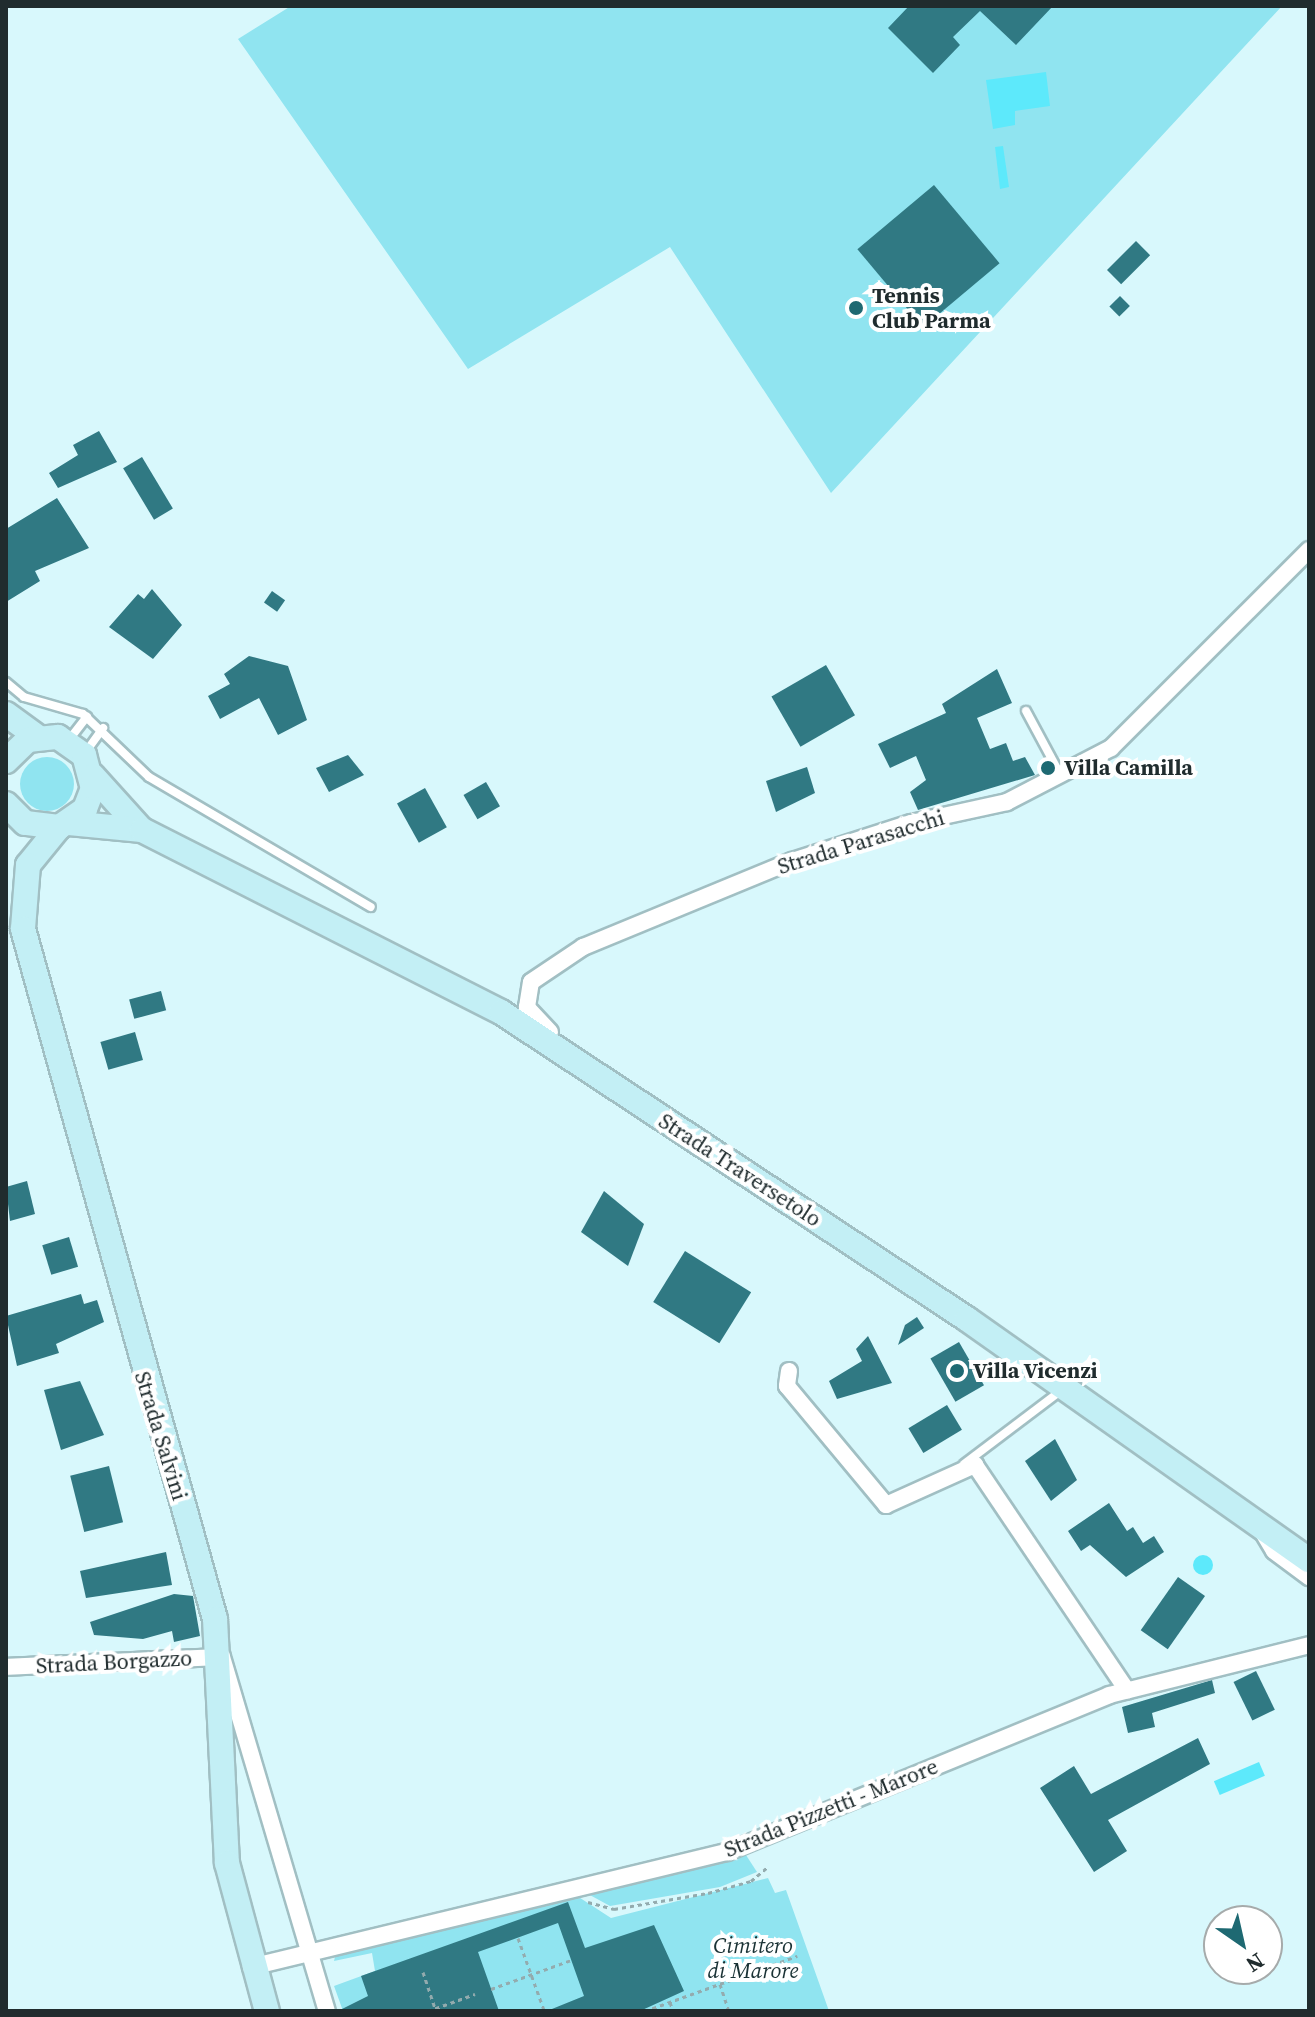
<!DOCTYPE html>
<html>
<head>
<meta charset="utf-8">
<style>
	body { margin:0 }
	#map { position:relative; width:1315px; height:2017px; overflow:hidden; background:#d8f8fc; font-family:"Source Serif 4",serif }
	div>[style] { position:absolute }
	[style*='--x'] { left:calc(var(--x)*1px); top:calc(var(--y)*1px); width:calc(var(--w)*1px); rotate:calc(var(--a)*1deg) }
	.green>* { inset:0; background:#90e4f0 }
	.round { border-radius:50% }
	.water>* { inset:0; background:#5de9fb; transform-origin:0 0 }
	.building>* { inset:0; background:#307983; transform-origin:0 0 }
	.path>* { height:3px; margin-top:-1.5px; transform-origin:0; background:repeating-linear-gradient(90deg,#93abae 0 4px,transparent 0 8px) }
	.roads { filter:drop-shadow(2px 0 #a1bfc3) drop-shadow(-2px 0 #a1bfc3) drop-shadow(0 2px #a1bfc3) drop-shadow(0 -2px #a1bfc3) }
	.lane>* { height:8px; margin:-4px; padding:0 4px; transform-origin:4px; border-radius:4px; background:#fff }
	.street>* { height:16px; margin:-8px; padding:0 8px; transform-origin:8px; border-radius:8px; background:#fff }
	.secondary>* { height:24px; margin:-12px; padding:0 12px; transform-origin:12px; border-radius:12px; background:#c3eff5 }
	.dots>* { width:22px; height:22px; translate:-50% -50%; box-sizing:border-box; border:4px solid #fff; border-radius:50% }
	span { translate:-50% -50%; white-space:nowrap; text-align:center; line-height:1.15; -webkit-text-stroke:8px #fff; paint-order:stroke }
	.poi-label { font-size:22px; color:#202c2e; font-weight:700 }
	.left { translate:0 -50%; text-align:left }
	.street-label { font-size:22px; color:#202c2e }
	.park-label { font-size:22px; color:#1a3235; font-style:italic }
	.frame { position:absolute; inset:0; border:8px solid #202c2e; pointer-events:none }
	.north { position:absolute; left:1203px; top:1905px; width:80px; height:80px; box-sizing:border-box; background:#fff; border:2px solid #a6abab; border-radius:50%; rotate:146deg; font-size:22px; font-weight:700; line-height:32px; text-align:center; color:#202c2e }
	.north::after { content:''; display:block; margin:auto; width:28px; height:36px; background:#1e6972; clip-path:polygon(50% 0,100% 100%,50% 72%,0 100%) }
</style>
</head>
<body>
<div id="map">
	<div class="green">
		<div style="clip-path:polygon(291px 6px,1282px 6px,831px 493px,670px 247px,468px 369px,238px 39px)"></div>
		<div class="round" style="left:20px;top:757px;width:54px;height:54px"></div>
		<div style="clip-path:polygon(744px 1852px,757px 1872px,720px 1887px,610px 1906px,588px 1894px)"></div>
		<div style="clip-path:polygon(768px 1878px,775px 1893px,786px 1890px,829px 2011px,343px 2011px,334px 1986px,375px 1971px,372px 1953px,334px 1961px,336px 1953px,574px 1894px,611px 1918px)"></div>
	</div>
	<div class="water">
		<div style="clip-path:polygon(1046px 72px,1050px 106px,1015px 111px,1015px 125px,993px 129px,986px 80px)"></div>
		<div style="clip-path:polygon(1003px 146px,1009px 187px,1000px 189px,995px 147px)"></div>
		<div class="round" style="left:1193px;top:1555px;width:20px;height:20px"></div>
		<div style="left:1259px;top:1762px;width:15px;height:49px;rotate:67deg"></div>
	</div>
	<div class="building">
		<div style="clip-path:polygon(909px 6px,1053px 6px,1016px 45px,980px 11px,953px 37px,960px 45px,933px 73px,888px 28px)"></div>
		<div style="left:934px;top:185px;width:102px;height:100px;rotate:50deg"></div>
		<div style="left:1136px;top:241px;width:20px;height:41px;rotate:45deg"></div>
		<div style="left:1120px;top:296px;width:14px;height:15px;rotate:45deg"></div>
		<div style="clip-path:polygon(99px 431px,117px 462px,58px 488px,49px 473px,78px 455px,73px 445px)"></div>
		<div style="left:142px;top:457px;width:60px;height:22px;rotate:59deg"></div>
		<div style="clip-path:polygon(57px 498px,89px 548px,35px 571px,40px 581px,6px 602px,6px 529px)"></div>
		<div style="clip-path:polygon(152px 589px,182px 625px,153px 659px,109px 627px,138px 594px,144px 599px)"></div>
		<div style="left:272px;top:591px;width:16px;height:14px;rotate:35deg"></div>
		<div style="clip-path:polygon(249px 656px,288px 666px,307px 720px,278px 735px,259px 698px,220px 719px,208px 696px,230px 684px,224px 674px)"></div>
		<div style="left:826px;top:665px;width:58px;height:63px;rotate:60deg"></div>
		<div style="clip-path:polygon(997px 669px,1012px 703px,977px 718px,990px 749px,1006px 743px,1013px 761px,1025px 757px,1035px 775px,918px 810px,910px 792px,926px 780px,916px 756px,890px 768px,878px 744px,946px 713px,942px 704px)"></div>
		<div style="clip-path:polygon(348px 755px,364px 775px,329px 792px,316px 768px)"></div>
		<div style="clip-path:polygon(807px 767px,815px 793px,776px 812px,766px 781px)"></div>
		<div style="left:486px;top:782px;width:28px;height:26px;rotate:60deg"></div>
		<div style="left:425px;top:788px;width:45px;height:32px;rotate:61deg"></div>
		<div style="left:161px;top:991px;width:20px;height:33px;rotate:75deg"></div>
		<div style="left:135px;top:1032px;width:29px;height:36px;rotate:74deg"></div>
		<div style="clip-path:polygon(27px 1181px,35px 1214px,10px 1221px,6px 1187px)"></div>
		<div style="clip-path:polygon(604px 1191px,644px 1224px,628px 1266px,581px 1232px)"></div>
		<div style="left:69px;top:1237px;width:31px;height:28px;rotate:73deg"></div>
		<div style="left:685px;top:1251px;width:78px;height:60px;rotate:32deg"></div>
		<div style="clip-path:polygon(81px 1294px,84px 1304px,97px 1300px,104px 1322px,56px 1344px,59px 1353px,17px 1366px,6px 1316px)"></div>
		<div style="clip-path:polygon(917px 1317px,924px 1328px,898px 1345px,905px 1325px)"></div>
		<div style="clip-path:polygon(868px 1336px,892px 1383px,837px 1399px,829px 1381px,862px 1361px,856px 1349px)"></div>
		<div style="left:959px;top:1342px;width:50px;height:33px;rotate:60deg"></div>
		<div style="clip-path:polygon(80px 1381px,104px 1435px,61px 1450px,44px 1390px)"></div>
		<div style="left:947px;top:1405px;width:29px;height:45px;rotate:59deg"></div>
		<div style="clip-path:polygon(1055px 1439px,1077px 1480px,1051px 1501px,1025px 1461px)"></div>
		<div style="left:109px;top:1466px;width:58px;height:40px;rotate:76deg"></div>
		<div style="clip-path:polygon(1109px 1503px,1127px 1531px,1133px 1527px,1143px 1543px,1154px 1536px,1164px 1552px,1126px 1577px,1090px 1545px,1081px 1551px,1068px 1531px)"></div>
		<div style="clip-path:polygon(166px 1552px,172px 1585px,86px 1598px,80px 1571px)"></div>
		<div style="left:1178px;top:1577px;width:33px;height:65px;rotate:35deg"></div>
		<div style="clip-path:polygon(174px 1594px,193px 1596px,200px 1636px,174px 1642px,172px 1631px,143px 1639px,94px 1635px,90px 1622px)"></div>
		<div style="left:1256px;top:1671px;width:43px;height:25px;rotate:64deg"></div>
		<div style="clip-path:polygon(1212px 1680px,1215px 1693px,1152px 1713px,1155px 1727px,1128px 1733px,1122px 1707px)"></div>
		<div style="clip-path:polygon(1198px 1738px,1210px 1764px,1108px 1820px,1127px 1851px,1094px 1872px,1040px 1788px,1074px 1766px,1091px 1794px)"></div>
		<div style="clip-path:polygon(568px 1902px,585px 1948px,654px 1925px,684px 1991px,640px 2011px,547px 2011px,584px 1996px,558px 1923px,478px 1952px,499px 2011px,338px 2011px,368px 1996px,361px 1976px)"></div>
	</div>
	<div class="path">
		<div style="--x:588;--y:1902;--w:27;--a:15"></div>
		<div style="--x:614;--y:1909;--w:95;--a:-9.7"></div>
		<div style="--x:708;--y:1893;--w:45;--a:-15.6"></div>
		<div style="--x:751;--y:1881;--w:23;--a:-40"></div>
		<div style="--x:518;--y:1938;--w:77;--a:70.1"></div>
		<div style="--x:423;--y:1972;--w:41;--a:71.6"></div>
		<div style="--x:720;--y:1984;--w:28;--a:72"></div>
		<div style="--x:491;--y:1989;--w:85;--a:-19.9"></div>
		<div style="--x:670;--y:2002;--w:9;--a:72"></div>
		<div style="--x:428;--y:2011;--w:50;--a:-19.9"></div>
		<div style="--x:645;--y:2011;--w:162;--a:-19.9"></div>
	</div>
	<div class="roads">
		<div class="lane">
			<div style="--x:6;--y:682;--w:23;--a:40"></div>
			<div style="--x:24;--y:697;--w:61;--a:16.1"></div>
			<div style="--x:83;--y:714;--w:91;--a:43.7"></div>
			<div style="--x:149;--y:777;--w:257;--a:30.4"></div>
			<div style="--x:1026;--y:711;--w:74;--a:61.7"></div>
			<div style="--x:68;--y:741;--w:31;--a:-52"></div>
			<div style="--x:85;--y:753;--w:31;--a:-54"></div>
			<div style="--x:964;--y:1464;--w:123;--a:-37.1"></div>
		</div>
		<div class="street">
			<div style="--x:550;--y:1032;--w:34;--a:-133"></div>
			<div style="--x:527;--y:1007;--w:25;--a:-81"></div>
			<div style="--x:531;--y:982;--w:63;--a:-33.9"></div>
			<div style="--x:583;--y:947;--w:226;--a:-22.4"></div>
			<div style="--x:792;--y:861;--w:125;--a:-17.7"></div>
			<div style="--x:911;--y:823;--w:98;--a:-12.3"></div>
			<div style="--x:1007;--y:802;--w:117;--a:-27.4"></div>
			<div style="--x:1111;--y:748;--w:280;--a:-45"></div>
			<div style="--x:789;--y:1371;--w:15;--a:98"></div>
			<div style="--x:787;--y:1386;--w:155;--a:50.2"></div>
			<div style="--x:886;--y:1505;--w:98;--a:-24.2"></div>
			<div style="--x:975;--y:1465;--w:272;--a:56"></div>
			<div style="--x:1262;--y:1531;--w:23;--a:59"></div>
			<div style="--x:1274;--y:1551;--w:44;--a:36.6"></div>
			<div style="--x:6;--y:1667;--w:216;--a:-2.7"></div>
			<div style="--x:222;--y:1657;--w:369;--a:73.5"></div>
			<div style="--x:251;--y:1967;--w:490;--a:-13.6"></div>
			<div style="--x:727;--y:1852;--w:413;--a:-22.3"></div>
			<div style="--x:1109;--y:1695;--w:206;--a:-14"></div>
		</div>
		<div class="secondary">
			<div style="--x:6;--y:714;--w:39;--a:36"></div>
			<div style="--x:6;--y:761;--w:30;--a:-44"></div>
			<div style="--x:28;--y:740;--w:30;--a:-6"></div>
			<div style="--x:58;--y:737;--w:32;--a:35"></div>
			<div style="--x:84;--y:755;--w:34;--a:75"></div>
			<div style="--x:93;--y:788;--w:22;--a:111"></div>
			<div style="--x:85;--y:809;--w:32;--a:145"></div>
			<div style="--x:59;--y:827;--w:34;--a:-173"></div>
			<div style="--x:25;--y:823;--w:27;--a:-135"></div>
			<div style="--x:93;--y:776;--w:70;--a:47.9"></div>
			<div style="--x:69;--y:823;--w:73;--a:5.5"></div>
			<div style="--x:142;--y:830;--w:402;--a:26.9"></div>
			<div style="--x:501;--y:1012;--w:558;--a:33.38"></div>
			<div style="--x:967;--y:1319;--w:418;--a:35.2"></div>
			<div style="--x:59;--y:827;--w:49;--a:129.2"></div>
			<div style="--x:28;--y:865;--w:64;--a:94.5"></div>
			<div style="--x:23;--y:929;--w:716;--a:74.45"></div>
			<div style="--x:215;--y:1619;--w:244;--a:87.2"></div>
			<div style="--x:227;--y:1863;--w:153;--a:74.9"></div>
		</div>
	</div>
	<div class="dots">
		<div style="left:856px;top:308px;background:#1e6972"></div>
		<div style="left:1048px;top:768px;background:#1e6972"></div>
		<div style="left:957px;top:1371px;background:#1e6972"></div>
	</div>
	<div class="poi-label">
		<span class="left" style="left:872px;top:308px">Tennis<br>Club Parma</span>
		<span class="left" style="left:1064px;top:768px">Villa Camilla</span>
		<span class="left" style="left:973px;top:1371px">Villa Vicenzi</span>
	</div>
	<div class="street-label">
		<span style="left:861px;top:842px;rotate:-17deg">Strada Parasacchi</span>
		<span style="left:740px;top:1170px;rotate:33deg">Strada Traversetolo</span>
		<span style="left:161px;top:1436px;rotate:73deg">Strada Salvini</span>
		<span style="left:114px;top:1662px;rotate:-3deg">Strada Borgazzo</span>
		<span style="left:831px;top:1808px;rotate:-22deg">Strada Pizzetti - Marore</span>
	</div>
	<div class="park-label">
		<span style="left:753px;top:1958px">Cimitero<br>di Marore</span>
	</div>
	<div class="frame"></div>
	<div class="north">N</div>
</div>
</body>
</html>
